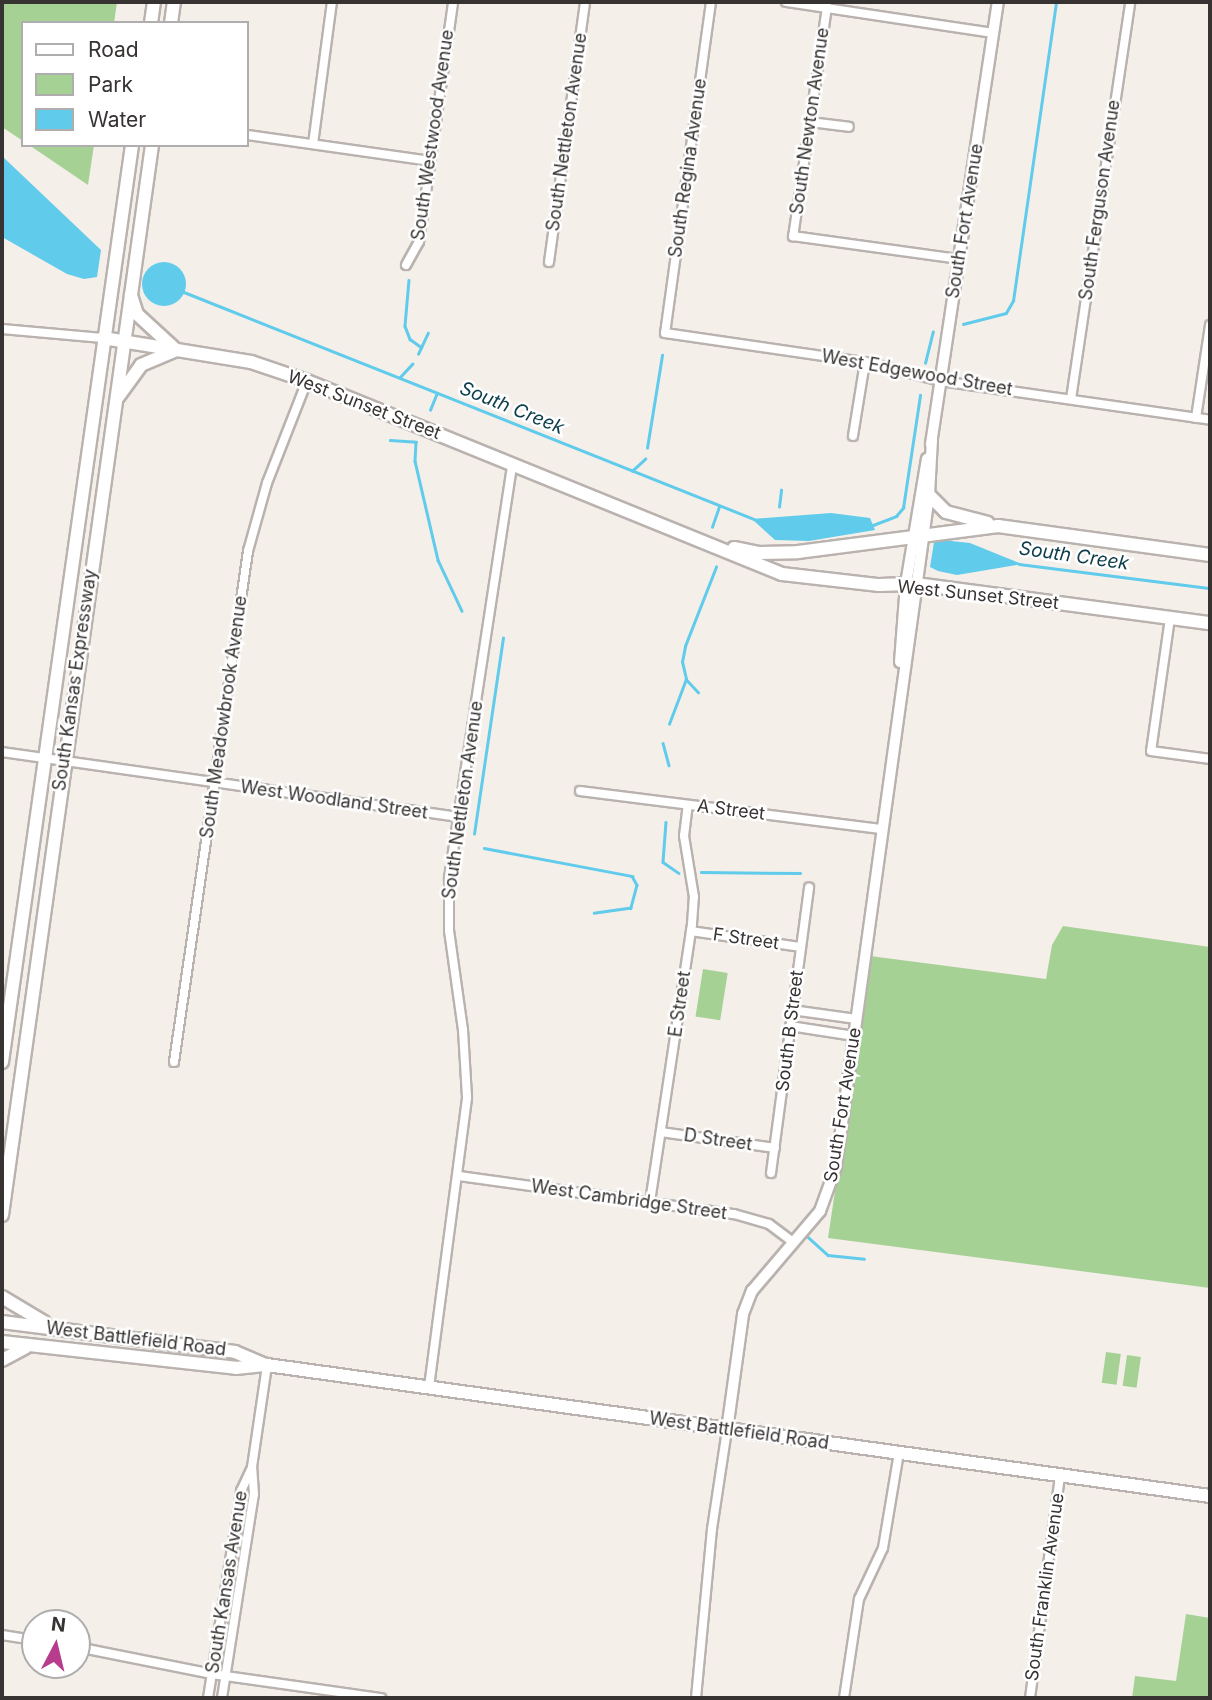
<!DOCTYPE html>
<html>
<head>
<meta charset="utf-8">
<style>
	body { margin:0 }
	#map { position:relative; width:1212px; height:1700px; overflow:hidden; background:#f5efea; font-family:Inter,sans-serif }
	div>[style] { position:absolute }
	[style*='--x'] { left:calc(var(--x)*1px); top:calc(var(--y)*1px); width:calc(var(--w)*1px); rotate:calc(var(--a)*1deg) }
	.green>* { inset:0; background:#a5d195; transform-origin:0 0 }
	.water>* { inset:0; background:#60cbeb }
	.round { border-radius:50% }
	.stream>* { height:2.5px; margin:-1.25px; padding:0 1.25px; transform-origin:1.25px; border-radius:1.25px; background:#60cbeb }
	.roads { filter:drop-shadow(2px 0 #b9b2ae) drop-shadow(-2px 0 #b9b2ae) drop-shadow(0 2px #b9b2ae) drop-shadow(0 -2px #b9b2ae) }
	.minor>* { height:8px; margin:-4px; padding:0 4px; transform-origin:4px; border-radius:4px; background:#fff }
	.tertiary>* { height:10px; margin:-5px; padding:0 5px; transform-origin:5px; border-radius:5px; background:#fff }
	.secondary>* { height:12px; margin:-6px; padding:0 6px; transform-origin:6px; border-radius:6px; background:#fff }
	.primary>* { height:12px; margin:-6px; padding:0 6px; transform-origin:6px; border-radius:6px; background:#fff }
	span { translate:-50% -50%; white-space:nowrap; text-align:center; line-height:1.15; -webkit-text-stroke:5px #fff; paint-order:stroke }
	.street-label { font-size:18px; color:#363332 }
	.water-label { font-size:19px; color:#0c3d4b; font-style:italic }
	.frame { position:absolute; inset:0; border:4px solid #363332; pointer-events:none }
	.legend { position:absolute; left:21px; top:21px; width:228px; height:126px; box-sizing:border-box; background:#fff; border:2px solid #afadad; margin:0; padding:9px 12px; list-style:none; font-size:21px; color:#363332 }
	.legend li { display:flex; align-items:center; gap:14px; height:35px }
	.legend b { width:35px; border:2px solid #afadad }
	.north { position:absolute; left:21px; top:1609px; width:70px; height:70px; box-sizing:border-box; background:#fff; border:2px solid #afadad; border-radius:50%; rotate:7deg; font-size:19px; font-weight:700; line-height:28px; text-align:center; color:#363332 }
	.north::after { content:''; display:block; margin:auto; width:24px; height:32px; background:#b73c8d; clip-path:polygon(50% 0,100% 100%,50% 72%,0 100%) }
</style>
</head>
<body>
<div id="map">
	<div class="green">
		<div style="clip-path:polygon(2px 2px,117px 2px,114px 23px,23px 23px,23px 141px,2px 127px)"></div>
		<div style="clip-path:polygon(29px 145px,94px 145px,88px 185px)"></div>
		<div style="clip-path:polygon(1063px 926px,1210px 947px,1210px 1288px,828px 1238px,870px 956px,1046px 979px,1052px 945px)"></div>
		<div style="left:703px;top:969px;width:25px;height:48px;rotate:9deg"></div>
		<div style="left:1106px;top:1352px;width:15px;height:31px;rotate:8deg"></div>
		<div style="left:1127px;top:1355px;width:14px;height:31px;rotate:8deg"></div>
		<div style="clip-path:polygon(1186px 1614px,1210px 1618px,1210px 1698px,1132px 1698px,1135px 1676px,1176px 1681px)"></div>
	</div>
	<div class="water">
		<div style="clip-path:polygon(2px 156px,101px 250px,97px 277px,84px 279px,67px 274px,2px 237px)"></div>
		<div class="round" style="left:142px;top:262px;width:44px;height:44px"></div>
		<div style="clip-path:polygon(831px 513px,870px 518px,875px 530px,809px 541px,775px 540px,752px 519px)"></div>
		<div style="clip-path:polygon(942px 540px,970px 543px,1022px 564px,957px 575px,938px 571px,930px 567px,934px 542px)"></div>
	</div>
	<div class="stream">
		<div style="--x:409;--y:280;--w:46;--a:95"></div>
		<div style="--x:405;--y:326;--w:14;--a:69"></div>
		<div style="--x:410;--y:339;--w:14;--a:36"></div>
		<div style="--x:184;--y:292;--w:614;--a:21.71"></div>
		<div style="--x:963;--y:324;--w:44;--a:-14.3"></div>
		<div style="--x:1006;--y:313;--w:14;--a:-60"></div>
		<div style="--x:1013;--y:301;--w:302;--a:-81.8"></div>
		<div style="--x:418;--y:354;--w:23;--a:-65"></div>
		<div style="--x:925;--y:363;--w:32;--a:-76"></div>
		<div style="--x:400;--y:377;--w:18;--a:-47"></div>
		<div style="--x:430;--y:410;--w:18;--a:-68"></div>
		<div style="--x:390;--y:440;--w:26;--a:4"></div>
		<div style="--x:416;--y:442;--w:19;--a:93"></div>
		<div style="--x:415;--y:461;--w:102;--a:76.9"></div>
		<div style="--x:438;--y:560;--w:56;--a:64.8"></div>
		<div style="--x:647;--y:448;--w:94;--a:-80.8"></div>
		<div style="--x:632;--y:471;--w:18;--a:-43"></div>
		<div style="--x:779;--y:507;--w:17;--a:-83"></div>
		<div style="--x:873;--y:525;--w:25;--a:-21"></div>
		<div style="--x:896;--y:516;--w:11;--a:-49"></div>
		<div style="--x:903;--y:508;--w:114;--a:-81.4"></div>
		<div style="--x:712;--y:527;--w:21;--a:-71"></div>
		<div style="--x:1019;--y:564;--w:193;--a:7.2"></div>
		<div style="--x:686;--y:679;--w:18;--a:47"></div>
		<div style="--x:669;--y:724;--w:48;--a:-69.3"></div>
		<div style="--x:686;--y:679;--w:17;--a:-103"></div>
		<div style="--x:682;--y:662;--w:16;--a:-79"></div>
		<div style="--x:685;--y:646;--w:85;--a:-68.6"></div>
		<div style="--x:663;--y:743;--w:23;--a:75"></div>
		<div style="--x:666;--y:822;--w:40;--a:94.3"></div>
		<div style="--x:663;--y:862;--w:19;--a:35"></div>
		<div style="--x:474;--y:834;--w:198;--a:-81.6"></div>
		<div style="--x:484;--y:848;--w:151;--a:10.7"></div>
		<div style="--x:632;--y:876;--w:10;--a:61"></div>
		<div style="--x:637;--y:885;--w:24;--a:105"></div>
		<div style="--x:631;--y:908;--w:37;--a:172"></div>
		<div style="--x:701;--y:872;--w:99;--a:0.6"></div>
		<div style="--x:808;--y:1237;--w:27;--a:42"></div>
		<div style="--x:828;--y:1255;--w:36;--a:6"></div>
	</div>
	<div class="roads">
		<div class="minor">
			<div style="--x:711;--y:2;--w:334;--a:97.9"></div>
			<div style="--x:665;--y:333;--w:202;--a:8.3"></div>
			<div style="--x:865;--y:362;--w:78;--a:14"></div>
			<div style="--x:941;--y:381;--w:272;--a:8.2"></div>
			<div style="--x:786;--y:2;--w:209;--a:8.5"></div>
			<div style="--x:827;--y:7;--w:232;--a:98.4"></div>
			<div style="--x:793;--y:236;--w:168;--a:7.9"></div>
			<div style="--x:810;--y:122;--w:39;--a:7"></div>
			<div style="--x:248;--y:135;--w:184;--a:8.1"></div>
			<div style="--x:313;--y:144;--w:143;--a:-82.4"></div>
			<div style="--x:549;--y:262;--w:262;--a:-82.1"></div>
			<div style="--x:406;--y:265;--w:26;--a:-61"></div>
			<div style="--x:419;--y:242;--w:242;--a:-81.9"></div>
			<div style="--x:2;--y:329;--w:101;--a:5.1"></div>
			<div style="--x:1071;--y:399;--w:401;--a:-81.5"></div>
			<div style="--x:1196;--y:418;--w:94;--a:-81.4"></div>
			<div style="--x:853;--y:436;--w:75;--a:-80.8"></div>
			<div style="--x:1170;--y:618;--w:134;--a:98.1"></div>
			<div style="--x:1151;--y:751;--w:60;--a:7.7"></div>
			<div style="--x:2;--y:752;--w:461;--a:8.1"></div>
			<div style="--x:580;--y:791;--w:303;--a:7.2"></div>
			<div style="--x:691;--y:931;--w:111;--a:8.3"></div>
			<div style="--x:792;--y:1010;--w:65;--a:8"></div>
			<div style="--x:790;--y:1026;--w:65;--a:8.9"></div>
			<div style="--x:174;--y:1062;--w:516;--a:-81.76"></div>
			<div style="--x:248;--y:551;--w:71;--a:-74.4"></div>
			<div style="--x:267;--y:483;--w:110;--a:-68.6"></div>
			<div style="--x:661;--y:1132;--w:115;--a:8"></div>
			<div style="--x:771;--y:1173;--w:288;--a:-82.4"></div>
			<div style="--x:459;--y:1176;--w:278;--a:7.9"></div>
			<div style="--x:734;--y:1214;--w:36;--a:16"></div>
			<div style="--x:769;--y:1224;--w:30;--a:37"></div>
			<div style="--x:650;--y:1202;--w:281;--a:-81.4"></div>
			<div style="--x:692;--y:924;--w:27;--a:-86"></div>
			<div style="--x:694;--y:897;--w:62;--a:-99.3"></div>
			<div style="--x:684;--y:836;--w:31;--a:-83"></div>
			<div style="--x:429;--y:1387;--w:292;--a:-82.5"></div>
			<div style="--x:467;--y:1097;--w:67;--a:-93.4"></div>
			<div style="--x:463;--y:1030;--w:100;--a:-98"></div>
			<div style="--x:449;--y:931;--w:53;--a:-90"></div>
			<div style="--x:449;--y:878;--w:419;--a:-81.3"></div>
			<div style="--x:2;--y:1635;--w:33;--a:9"></div>
			<div style="--x:77;--y:1647;--w:138;--a:11.3"></div>
			<div style="--x:212;--y:1674;--w:171;--a:8.1"></div>
			<div style="--x:208;--y:1698;--w:210;--a:-80.9"></div>
			<div style="--x:241;--y:1491;--w:26;--a:-65"></div>
			<div style="--x:222;--y:1698;--w:206;--a:-81.1"></div>
			<div style="--x:254;--y:1494;--w:27;--a:-94"></div>
			<div style="--x:252;--y:1467;--w:103;--a:-81.6"></div>
			<div style="--x:696;--y:1698;--w:170;--a:-84.6"></div>
			<div style="--x:712;--y:1529;--w:100;--a:-81.4"></div>
			<div style="--x:844;--y:1698;--w:100;--a:-81.4"></div>
			<div style="--x:859;--y:1599;--w:56;--a:-64.8"></div>
			<div style="--x:883;--y:1548;--w:97;--a:-80.5"></div>
			<div style="--x:1030;--y:1698;--w:225;--a:-82.3"></div>
		</div>
		<div class="tertiary">
			<div style="--x:931;--y:444;--w:447;--a:-81.4"></div>
			<div style="--x:900;--y:662;--w:78;--a:-85.6"></div>
			<div style="--x:906;--y:584;--w:127;--a:-80.5"></div>
			<div style="--x:727;--y:1430;--w:117;--a:-82.1"></div>
			<div style="--x:743;--y:1314;--w:25;--a:-69"></div>
			<div style="--x:752;--y:1291;--w:105;--a:-49.6"></div>
			<div style="--x:820;--y:1211;--w:47;--a:-70"></div>
			<div style="--x:836;--y:1167;--w:678;--a:-82.12"></div>
			<div style="--x:929;--y:495;--w:55;--a:-86.9"></div>
		</div>
		<div class="secondary">
			<div style="--x:103;--y:338;--w:150;--a:9.2"></div>
			<div style="--x:251;--y:362;--w:59;--a:18.7"></div>
			<div style="--x:307;--y:381;--w:513;--a:22.11"></div>
			<div style="--x:782;--y:574;--w:98;--a:6.5"></div>
			<div style="--x:879;--y:585;--w:37;--a:-2"></div>
			<div style="--x:916;--y:584;--w:297;--a:7.6"></div>
			<div style="--x:929;--y:495;--w:24;--a:45"></div>
			<div style="--x:946;--y:512;--w:43;--a:14.7"></div>
			<div style="--x:734;--y:548;--w:25;--a:11"></div>
			<div style="--x:759;--y:553;--w:39;--a:-1"></div>
			<div style="--x:798;--y:552;--w:202;--a:-7.4"></div>
			<div style="--x:998;--y:526;--w:214;--a:7.8"></div>
		</div>
		<div class="primary">
			<div style="--x:151;--y:23;--w:21;--a:-82"></div>
			<div style="--x:171;--y:23;--w:21;--a:-82"></div>
			<div style="--x:118;--y:397;--w:39;--a:-54"></div>
			<div style="--x:141;--y:365;--w:38;--a:-23"></div>
			<div style="--x:176;--y:350;--w:53;--a:-137.3"></div>
			<div style="--x:137;--y:314;--w:20;--a:-108"></div>
			<div style="--x:2;--y:1062;--w:926;--a:-81.93"></div>
			<div style="--x:2;--y:1215;--w:1080;--a:-82.02"></div>
			<div style="--x:2;--y:1297;--w:49;--a:30.8"></div>
			<div style="--x:2;--y:1322;--w:235;--a:7.3"></div>
			<div style="--x:235;--y:1352;--w:30;--a:23"></div>
			<div style="--x:2;--y:1342;--w:235;--a:6.3"></div>
			<div style="--x:236;--y:1368;--w:31;--a:-6"></div>
			<div style="--x:267;--y:1365;--w:952;--a:7.91"></div>
			<div style="--x:2;--y:1360;--w:26;--a:-28"></div>
		</div>
	</div>
	<div class="street-label">
		<span style="left:810px;top:121px;rotate:-82deg">South Newton Avenue</span>
		<span style="left:567px;top:132px;rotate:-82deg">South Nettleton Avenue</span>
		<span style="left:433px;top:135px;rotate:-82deg">South Westwood Avenue</span>
		<span style="left:688px;top:168px;rotate:-82deg">South Regina Avenue</span>
		<span style="left:1100px;top:200px;rotate:-82deg">South Ferguson Avenue</span>
		<span style="left:965px;top:221px;rotate:-81deg">South Fort Avenue</span>
		<span style="left:917px;top:373px;rotate:10deg">West Edgewood Street</span>
		<span style="left:364px;top:405px;rotate:21deg">West Sunset Street</span>
		<span style="left:978px;top:595px;rotate:6deg">West Sunset Street</span>
		<span style="left:75px;top:680px;rotate:-82deg">South Kansas Expressway</span>
		<span style="left:224px;top:717px;rotate:-82deg">South Meadowbrook Avenue</span>
		<span style="left:334px;top:800px;rotate:8deg">West Woodland Street</span>
		<span style="left:463px;top:800px;rotate:-82deg">South Nettleton Avenue</span>
		<span style="left:731px;top:810px;rotate:7deg">A Street</span>
		<span style="left:746px;top:939px;rotate:8deg">F Street</span>
		<span style="left:680px;top:1004px;rotate:-82deg">E Street</span>
		<span style="left:790px;top:1031px;rotate:-83deg">South B Street</span>
		<span style="left:843px;top:1105px;rotate:-81deg">South Fort Avenue</span>
		<span style="left:718px;top:1140px;rotate:8deg">D Street</span>
		<span style="left:629px;top:1200px;rotate:8deg">West Cambridge Street</span>
		<span style="left:136px;top:1339px;rotate:7deg">West Battlefield Road</span>
		<span style="left:739px;top:1431px;rotate:8deg">West Battlefield Road</span>
		<span style="left:227px;top:1582px;rotate:-81deg">South Kansas Avenue</span>
		<span style="left:1045px;top:1587px;rotate:-82deg">South Franklin Avenue</span>
	</div>
	<div class="water-label">
		<span style="left:512px;top:408px;rotate:22deg">South Creek</span>
		<span style="left:1074px;top:556px;rotate:8deg">South Creek</span>
	</div>
	<div class="frame"></div>
	<ul class="legend">
	<li><b style="height:9px;background:#fff"></b>Road</li>
	<li><b style="height:19px;background:#a5d195"></b>Park</li>
	<li><b style="height:19px;background:#60cbeb"></b>Water</li>
	</ul>
	<div class="north">N</div>
</div>
</body>
</html>
